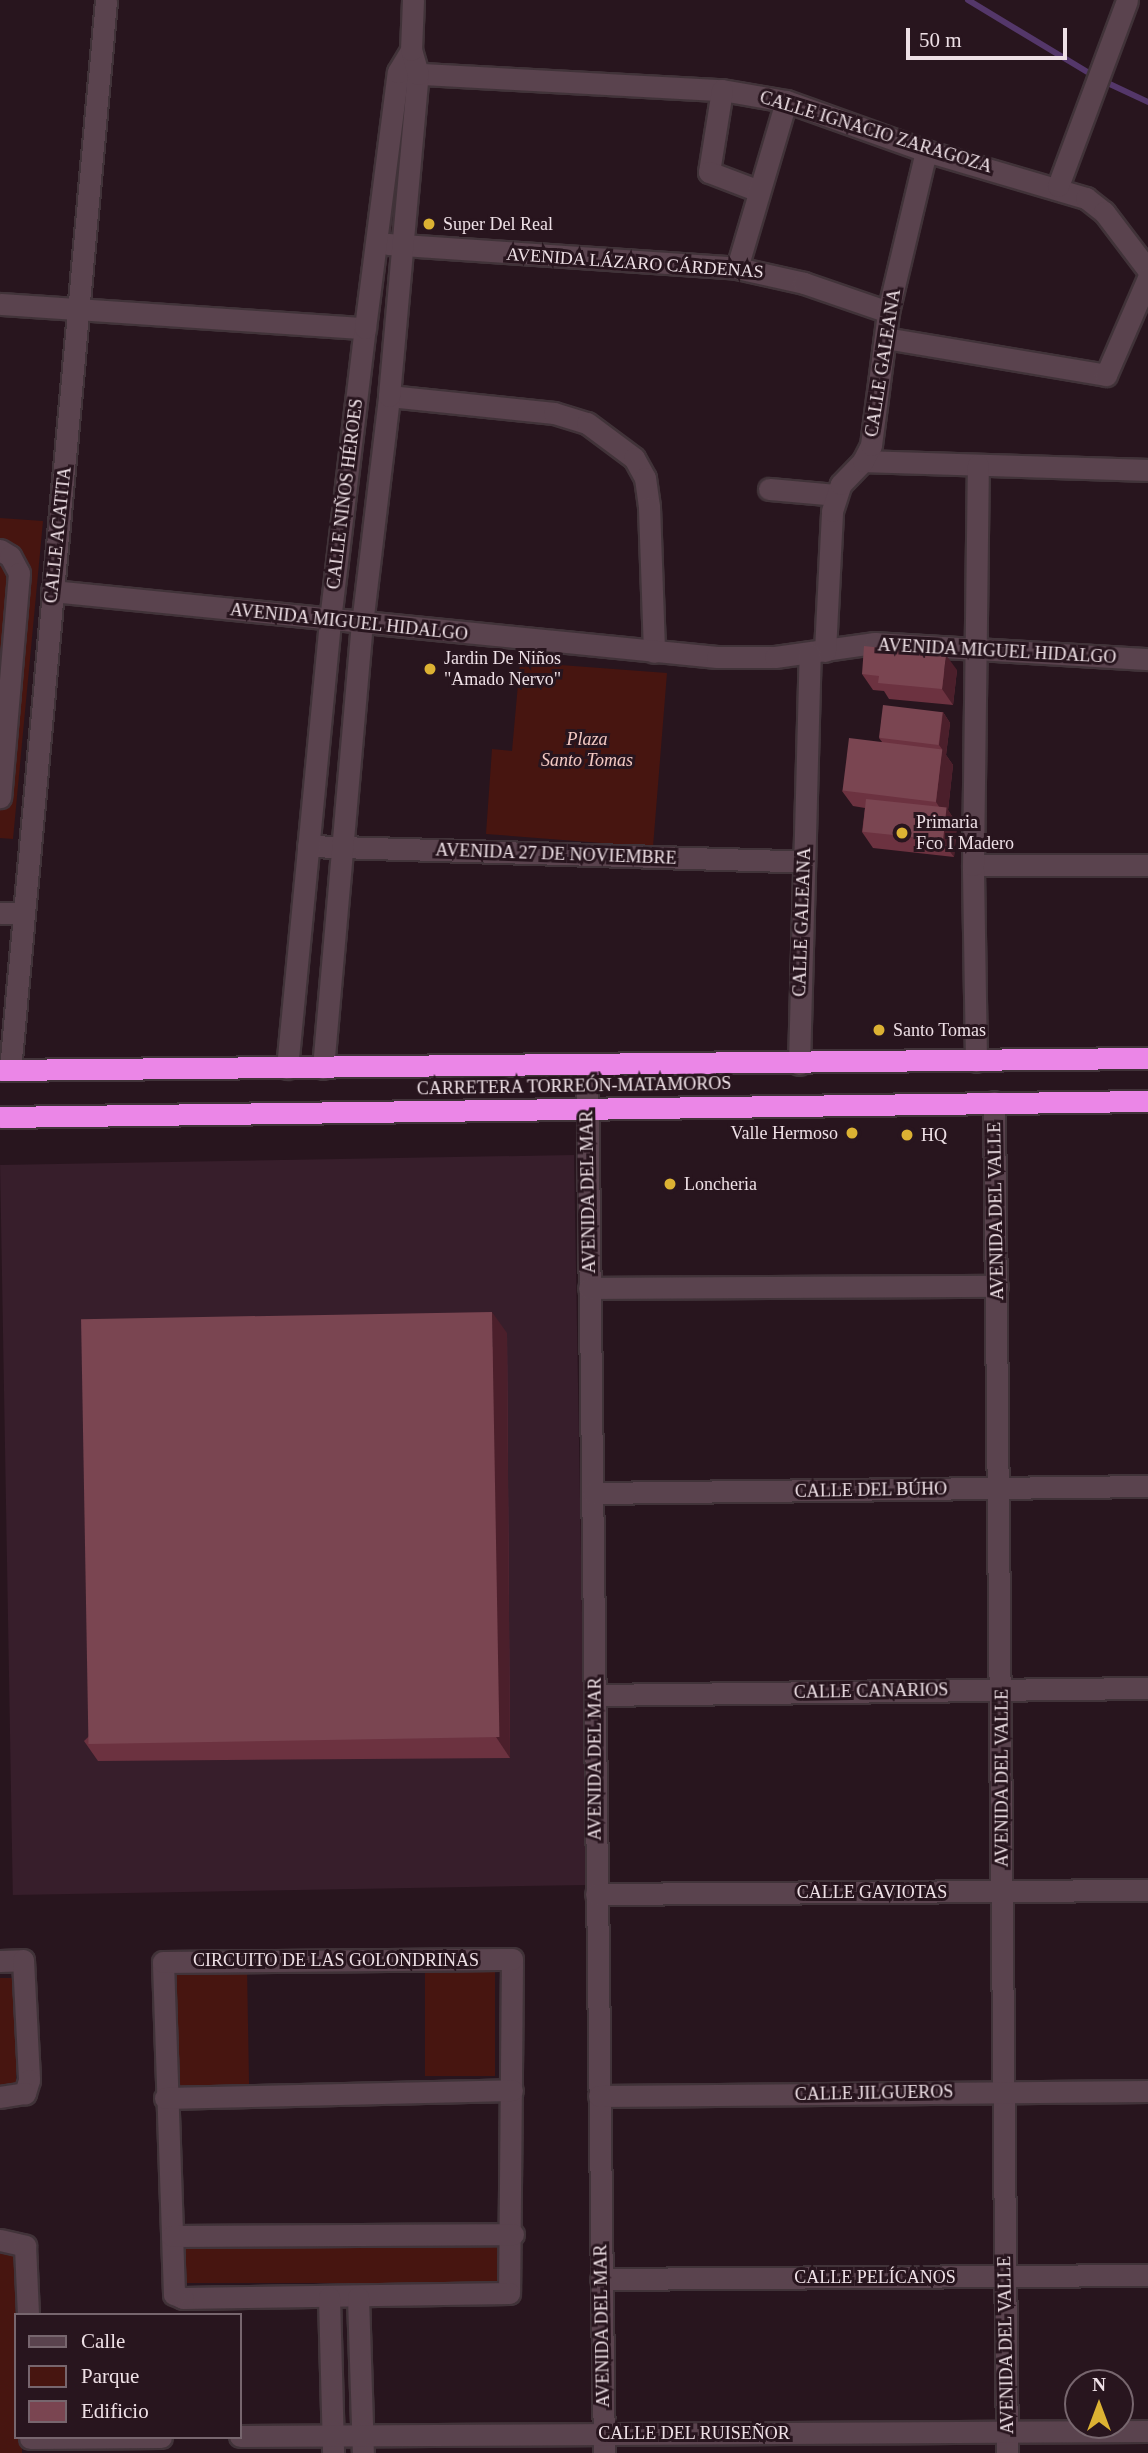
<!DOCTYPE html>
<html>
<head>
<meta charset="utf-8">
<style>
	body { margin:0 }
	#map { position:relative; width:1148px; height:2453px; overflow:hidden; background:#28151e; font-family:"Times New Roman",serif }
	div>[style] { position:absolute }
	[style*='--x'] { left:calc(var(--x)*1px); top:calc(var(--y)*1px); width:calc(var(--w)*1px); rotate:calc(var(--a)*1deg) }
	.built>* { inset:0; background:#371e2b; transform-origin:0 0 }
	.green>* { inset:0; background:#471510; transform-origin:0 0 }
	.stream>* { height:6px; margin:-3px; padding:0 3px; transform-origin:3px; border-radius:3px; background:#54376a }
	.roads { filter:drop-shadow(2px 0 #413339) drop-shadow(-2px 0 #413339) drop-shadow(0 2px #413339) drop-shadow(0 -2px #413339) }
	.street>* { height:21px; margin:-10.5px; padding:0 10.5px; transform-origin:10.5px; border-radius:10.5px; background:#5a434e }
	.highway>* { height:21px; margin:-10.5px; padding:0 10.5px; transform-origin:10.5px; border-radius:10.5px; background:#eb86e7 }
	.wall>* { inset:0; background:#6c3240 }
	.shaded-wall>* { inset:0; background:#4b1f2b }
	.building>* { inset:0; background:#7a4551; transform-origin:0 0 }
	.dots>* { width:19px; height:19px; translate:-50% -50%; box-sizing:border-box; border:4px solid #28151e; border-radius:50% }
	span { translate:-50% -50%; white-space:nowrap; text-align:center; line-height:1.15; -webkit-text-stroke:6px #28151e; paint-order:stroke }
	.street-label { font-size:18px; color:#eee0e6 }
	.poi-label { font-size:18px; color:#eee0e6 }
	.left { translate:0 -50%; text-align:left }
	.right { translate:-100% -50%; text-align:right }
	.park-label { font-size:18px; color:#f3c9c3; font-style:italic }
	.legend { position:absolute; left:14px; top:2313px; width:228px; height:126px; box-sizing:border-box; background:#28151e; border:2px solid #77666e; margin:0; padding:9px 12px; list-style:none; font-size:21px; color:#eee0e6 }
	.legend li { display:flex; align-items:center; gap:14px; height:35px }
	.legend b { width:35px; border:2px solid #77666e }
	.north { position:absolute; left:1064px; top:2369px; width:70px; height:70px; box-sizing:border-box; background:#28151e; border:2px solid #77666e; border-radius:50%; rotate:0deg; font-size:19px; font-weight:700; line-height:28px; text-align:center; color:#eee0e6 }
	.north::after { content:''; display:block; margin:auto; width:24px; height:32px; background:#dcb233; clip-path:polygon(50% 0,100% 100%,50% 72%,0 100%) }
	.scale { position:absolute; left:906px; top:28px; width:161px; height:32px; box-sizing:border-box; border:4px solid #eee0e6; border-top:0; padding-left:9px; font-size:21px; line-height:24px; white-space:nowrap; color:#eee0e6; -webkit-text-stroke:5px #28151e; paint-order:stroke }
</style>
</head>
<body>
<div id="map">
	<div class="built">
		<div style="left:574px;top:1155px;width:730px;height:574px;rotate:89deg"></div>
	</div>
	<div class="green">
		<div style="clip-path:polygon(0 518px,43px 521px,13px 839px,0 838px)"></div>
		<div style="clip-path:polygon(520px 662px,667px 673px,653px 847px,486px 834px,492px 749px,512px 751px)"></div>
		<div style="left:425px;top:1966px;width:70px;height:110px"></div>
		<div style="left:247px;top:1967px;width:118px;height:73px;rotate:89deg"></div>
		<div style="left:0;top:1978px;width:16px;height:111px"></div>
		<div style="left:501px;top:2241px;width:42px;height:319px;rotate:90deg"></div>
		<div style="clip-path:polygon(0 2245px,20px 2245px,16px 2437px,22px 2437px,22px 2453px,0 2453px)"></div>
	</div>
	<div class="stream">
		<div style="--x:968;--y:0;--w:153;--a:31.1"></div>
		<div style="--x:1099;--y:79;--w:54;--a:25.1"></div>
	</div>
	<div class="roads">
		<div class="street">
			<div style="--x:404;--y:73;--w:318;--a:3.1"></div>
			<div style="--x:722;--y:90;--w:65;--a:9.8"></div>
			<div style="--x:786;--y:101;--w:149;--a:19.7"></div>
			<div style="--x:926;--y:151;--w:167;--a:16.4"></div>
			<div style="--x:1086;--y:198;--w:23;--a:38"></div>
			<div style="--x:1104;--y:212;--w:73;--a:52.8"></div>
			<div style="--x:722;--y:90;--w:83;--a:99"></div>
			<div style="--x:709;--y:172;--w:53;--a:20.8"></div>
			<div style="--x:1058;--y:186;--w:198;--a:-69.6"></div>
			<div style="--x:388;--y:244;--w:350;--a:3.9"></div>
			<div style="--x:737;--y:268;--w:69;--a:12.6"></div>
			<div style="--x:804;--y:283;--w:89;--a:19"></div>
			<div style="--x:737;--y:268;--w:174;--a:-73.6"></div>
			<div style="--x:0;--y:304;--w:366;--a:3.8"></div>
			<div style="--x:885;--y:338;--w:224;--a:9.5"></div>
			<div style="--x:1106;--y:375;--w:106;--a:-66.6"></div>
			<div style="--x:389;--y:396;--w:166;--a:5.9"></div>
			<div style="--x:554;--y:413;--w:34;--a:17"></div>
			<div style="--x:587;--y:423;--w:59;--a:36.7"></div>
			<div style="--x:634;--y:458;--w:23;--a:61"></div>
			<div style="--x:645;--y:478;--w:29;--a:82"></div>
			<div style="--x:649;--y:507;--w:145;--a:88"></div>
			<div style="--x:863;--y:461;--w:285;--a:1.8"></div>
			<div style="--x:769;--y:489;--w:67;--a:5.1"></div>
			<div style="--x:0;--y:550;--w:12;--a:31"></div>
			<div style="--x:10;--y:556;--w:19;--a:62"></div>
			<div style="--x:19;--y:573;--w:225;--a:94.8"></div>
			<div style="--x:52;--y:591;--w:668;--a:5.67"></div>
			<div style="--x:717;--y:657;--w:58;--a:0"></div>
			<div style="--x:775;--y:657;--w:101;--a:-8"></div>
			<div style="--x:875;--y:643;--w:273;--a:3.4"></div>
			<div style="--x:825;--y:651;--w:140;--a:-87.1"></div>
			<div style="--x:832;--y:511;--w:28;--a:-72"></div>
			<div style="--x:841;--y:484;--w:32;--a:-46"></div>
			<div style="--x:863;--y:461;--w:18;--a:-63"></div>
			<div style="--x:871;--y:445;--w:134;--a:-82.7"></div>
			<div style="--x:888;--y:312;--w:165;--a:-76.7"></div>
			<div style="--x:308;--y:846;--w:496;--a:1.8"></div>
			<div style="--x:973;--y:865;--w:175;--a:0"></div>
			<div style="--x:0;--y:913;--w:22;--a:0"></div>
			<div style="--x:976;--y:1061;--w:196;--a:-90.9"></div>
			<div style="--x:973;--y:865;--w:400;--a:-89.3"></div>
			<div style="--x:799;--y:1064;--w:410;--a:-88.5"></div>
			<div style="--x:587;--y:1065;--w:1388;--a:89.3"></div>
			<div style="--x:287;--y:1068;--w:450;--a:-84.5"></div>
			<div style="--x:330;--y:620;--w:294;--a:-83.2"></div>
			<div style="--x:365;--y:328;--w:258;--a:-82.7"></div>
			<div style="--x:398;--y:72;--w:26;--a:-59"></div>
			<div style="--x:323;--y:1068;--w:446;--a:-85"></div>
			<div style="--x:362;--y:624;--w:230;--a:-83.2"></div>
			<div style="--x:389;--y:396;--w:323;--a:-84.9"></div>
			<div style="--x:418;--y:74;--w:25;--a:-106"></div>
			<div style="--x:411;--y:50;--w:50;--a:-87.7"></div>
			<div style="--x:10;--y:1070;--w:1074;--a:-84.87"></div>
			<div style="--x:994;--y:1102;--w:1351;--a:89.45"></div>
			<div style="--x:589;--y:1288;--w:408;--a:-0.3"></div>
			<div style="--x:593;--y:1493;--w:555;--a:-0.72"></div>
			<div style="--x:595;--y:1695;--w:553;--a:-0.73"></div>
			<div style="--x:596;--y:1894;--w:552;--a:-0.42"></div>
			<div style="--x:512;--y:1959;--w:334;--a:90.5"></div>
			<div style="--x:509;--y:2293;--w:326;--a:179.1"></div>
			<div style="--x:183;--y:2298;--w:10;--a:-156"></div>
			<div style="--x:174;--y:2294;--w:332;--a:-91.9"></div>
			<div style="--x:163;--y:1962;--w:349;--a:-0.5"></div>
			<div style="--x:0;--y:1961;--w:23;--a:-2"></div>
			<div style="--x:23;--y:1960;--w:120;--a:87.1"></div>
			<div style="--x:29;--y:2080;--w:14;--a:107"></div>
			<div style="--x:25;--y:2093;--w:25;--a:171"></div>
			<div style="--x:599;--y:2096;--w:549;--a:-0.52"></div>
			<div style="--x:165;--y:2098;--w:347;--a:-1.3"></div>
			<div style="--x:172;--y:2236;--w:341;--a:-0.3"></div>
			<div style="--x:0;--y:2240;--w:26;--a:13"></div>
			<div style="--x:25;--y:2246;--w:69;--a:87.5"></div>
			<div style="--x:601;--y:2279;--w:547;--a:-0.42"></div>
			<div style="--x:329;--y:2297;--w:156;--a:88.5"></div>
			<div style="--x:358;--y:2297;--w:156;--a:88.2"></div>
			<div style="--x:240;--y:2436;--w:908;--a:-0.32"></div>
			<div style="--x:30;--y:2438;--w:131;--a:-0.4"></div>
		</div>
		<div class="highway">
			<div style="--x:0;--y:1070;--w:1148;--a:-0.6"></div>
			<div style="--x:0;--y:1117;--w:1148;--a:-0.8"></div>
		</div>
	</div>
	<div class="wall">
		<div style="clip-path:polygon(957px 670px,953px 705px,889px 699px,884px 691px,873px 690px,862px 674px)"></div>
		<div style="clip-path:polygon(943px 712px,950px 723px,946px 755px,953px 765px,948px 810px,957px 824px,954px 857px,873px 848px,862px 832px,865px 808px,853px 806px,842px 791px,882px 742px,879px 738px)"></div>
		<div style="clip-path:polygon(507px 1333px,510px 1758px,98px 1761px,84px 1741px)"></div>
	</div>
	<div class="shaded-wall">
		<div style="clip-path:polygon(946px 655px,957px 670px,953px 705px,942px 689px)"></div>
		<div style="clip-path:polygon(943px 712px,950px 723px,946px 755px,953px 765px,948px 810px,957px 824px,954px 857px,942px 841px,945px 816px,936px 802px,942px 749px,939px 745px)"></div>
		<div style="clip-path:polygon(492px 1312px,507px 1333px,510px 1758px,496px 1737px)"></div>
	</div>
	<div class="building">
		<div style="clip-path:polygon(864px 646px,946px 655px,942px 689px,878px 683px,879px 676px,862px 674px)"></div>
		<div style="left:883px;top:705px;width:60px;height:33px;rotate:7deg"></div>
		<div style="left:849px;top:738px;width:94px;height:53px;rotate:7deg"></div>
		<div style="left:866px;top:799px;width:81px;height:33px;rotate:6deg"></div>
		<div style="left:492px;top:1312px;width:425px;height:411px;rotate:89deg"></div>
	</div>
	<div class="dots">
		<div style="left:429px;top:224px;background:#dcb233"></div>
		<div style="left:430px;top:669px;background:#dcb233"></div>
		<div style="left:902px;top:833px;background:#dcb233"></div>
		<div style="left:879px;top:1030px;background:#dcb233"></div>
		<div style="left:852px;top:1133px;background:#dcb233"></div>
		<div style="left:907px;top:1135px;background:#dcb233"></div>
		<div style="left:670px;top:1184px;background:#dcb233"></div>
	</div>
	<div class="street-label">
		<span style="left:876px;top:132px;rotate:17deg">CALLE IGNACIO ZARAGOZA</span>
		<span style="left:635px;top:263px;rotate:4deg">AVENIDA LÁZARO CÁRDENAS</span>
		<span style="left:883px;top:363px;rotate:-81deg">CALLE GALEANA</span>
		<span style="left:345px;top:494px;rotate:-83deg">CALLE NIÑOS HÉROES</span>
		<span style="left:58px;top:535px;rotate:-84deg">CALLE ACATITA</span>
		<span style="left:349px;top:622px;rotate:6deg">AVENIDA MIGUEL HIDALGO</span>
		<span style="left:997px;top:651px;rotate:3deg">AVENIDA MIGUEL HIDALGO</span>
		<span style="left:556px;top:854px;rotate:2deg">AVENIDA 27 DE NOVIEMBRE</span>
		<span style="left:802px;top:922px;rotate:-88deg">CALLE GALEANA</span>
		<span style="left:574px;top:1086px;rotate:-1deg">CARRETERA TORREÓN-MATAMOROS</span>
		<span style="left:588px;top:1192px;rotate:-91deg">AVENIDA DEL MAR</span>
		<span style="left:996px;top:1211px;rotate:-91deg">AVENIDA DEL VALLE</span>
		<span style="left:871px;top:1490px;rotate:-1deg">CALLE DEL BÚHO</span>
		<span style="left:871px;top:1691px;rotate:-1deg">CALLE CANARIOS</span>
		<span style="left:595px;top:1759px;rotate:-90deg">AVENIDA DEL MAR</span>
		<span style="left:1002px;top:1778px;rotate:-90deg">AVENIDA DEL VALLE</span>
		<span style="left:872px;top:1892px">CALLE GAVIOTAS</span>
		<span style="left:336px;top:1960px">CIRCUITO DE LAS GOLONDRINAS</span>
		<span style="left:874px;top:2093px;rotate:-1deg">CALLE JILGUEROS</span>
		<span style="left:875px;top:2277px">CALLE PELÍCANOS</span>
		<span style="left:602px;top:2326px;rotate:-91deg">AVENIDA DEL MAR</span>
		<span style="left:1006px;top:2345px;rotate:-91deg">AVENIDA DEL VALLE</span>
		<span style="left:694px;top:2433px">CALLE DEL RUISEÑOR</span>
	</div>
	<div class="poi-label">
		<span class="left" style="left:443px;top:224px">Super Del Real</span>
		<span class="left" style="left:444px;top:669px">Jardin De Niños<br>"Amado Nervo"</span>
		<span class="left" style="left:916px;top:833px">Primaria<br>Fco I Madero</span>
		<span class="left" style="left:893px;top:1030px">Santo Tomas</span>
		<span class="right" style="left:838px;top:1133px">Valle Hermoso</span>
		<span class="left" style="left:921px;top:1135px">HQ</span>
		<span class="left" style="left:684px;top:1184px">Loncheria</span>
	</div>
	<div class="park-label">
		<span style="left:587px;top:750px">Plaza<br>Santo Tomas</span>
	</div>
	<ul class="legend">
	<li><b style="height:9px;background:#5a434e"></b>Calle</li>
	<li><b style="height:19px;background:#471510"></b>Parque</li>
	<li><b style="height:19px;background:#7a4551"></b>Edificio</li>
	</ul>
	<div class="north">N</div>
	<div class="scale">50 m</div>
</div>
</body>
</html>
